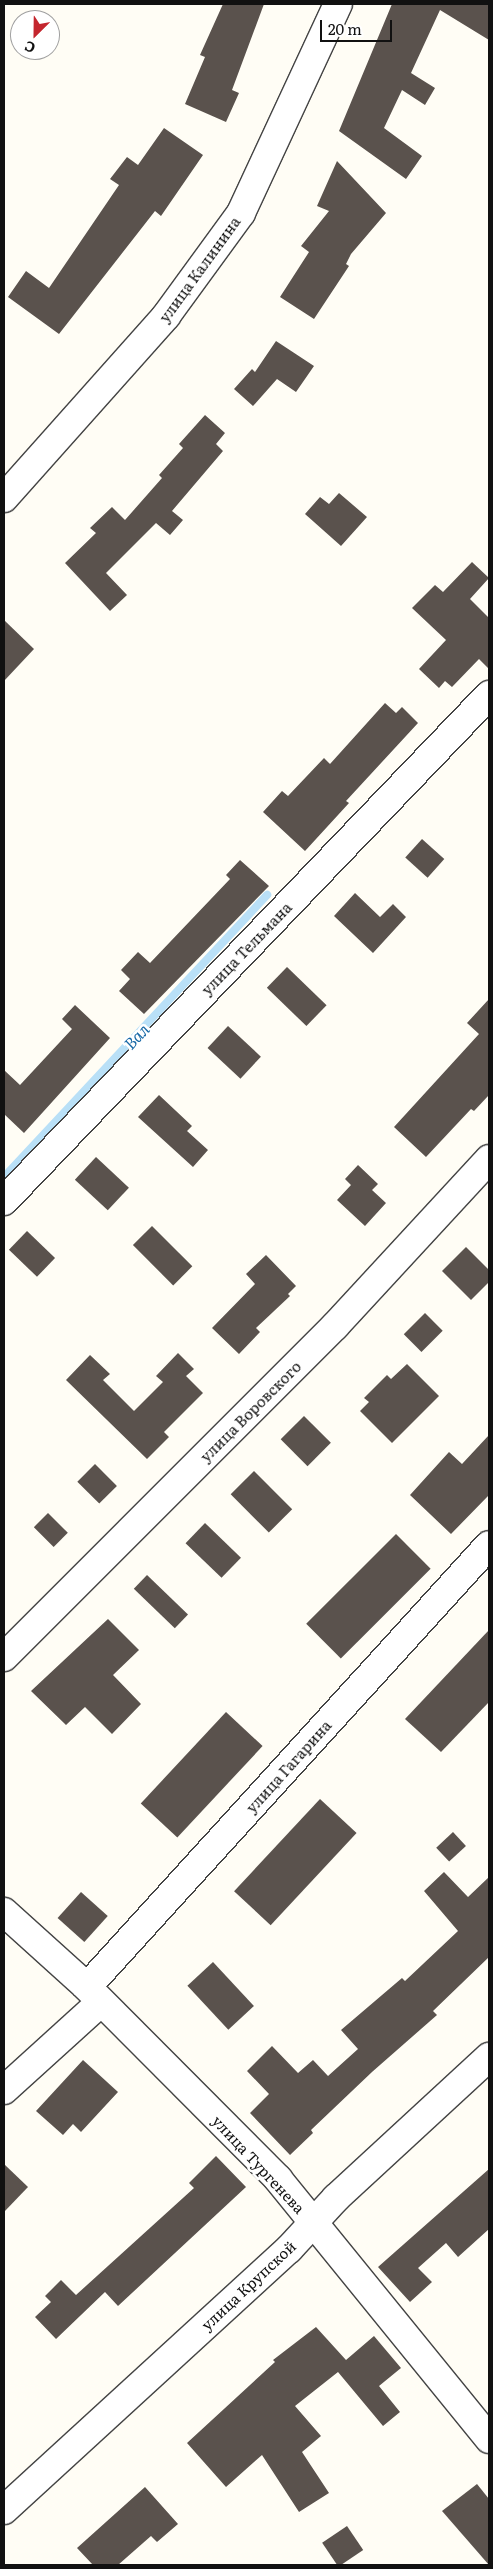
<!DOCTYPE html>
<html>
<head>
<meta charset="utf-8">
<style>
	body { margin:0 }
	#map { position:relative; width:493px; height:2569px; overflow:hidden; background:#fffdf5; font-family:Literata,serif }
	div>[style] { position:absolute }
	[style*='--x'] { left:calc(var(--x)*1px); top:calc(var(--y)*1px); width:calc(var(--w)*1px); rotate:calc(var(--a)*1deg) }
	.stream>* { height:8px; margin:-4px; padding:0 4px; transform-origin:4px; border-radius:4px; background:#b9e0f7 }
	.building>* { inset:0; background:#5a524d; transform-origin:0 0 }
	.roads { filter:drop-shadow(1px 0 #444) drop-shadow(-1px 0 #444) drop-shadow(0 1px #444) drop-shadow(0 -1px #444) }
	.minor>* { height:28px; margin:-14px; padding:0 14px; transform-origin:14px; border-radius:14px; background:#fff }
	.tertiary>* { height:28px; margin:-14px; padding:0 14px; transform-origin:14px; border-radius:14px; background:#fff }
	span { translate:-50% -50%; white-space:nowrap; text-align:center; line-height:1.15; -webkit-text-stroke:5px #fff; paint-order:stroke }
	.street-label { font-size:15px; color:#111 }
	.water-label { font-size:16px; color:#1768a6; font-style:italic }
	.frame { position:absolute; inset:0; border:5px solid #111; pointer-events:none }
	.north { position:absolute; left:10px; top:10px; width:50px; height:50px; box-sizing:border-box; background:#fff; border:1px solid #a0a0a0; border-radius:50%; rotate:203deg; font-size:14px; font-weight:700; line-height:20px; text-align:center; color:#111 }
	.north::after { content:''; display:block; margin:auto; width:18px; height:22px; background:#c4262e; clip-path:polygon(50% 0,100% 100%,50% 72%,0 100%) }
	.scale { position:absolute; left:320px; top:20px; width:72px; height:22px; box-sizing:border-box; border:2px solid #111; border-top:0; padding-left:6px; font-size:15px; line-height:18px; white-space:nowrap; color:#111; -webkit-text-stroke:4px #fff; paint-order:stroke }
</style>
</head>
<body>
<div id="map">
	<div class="stream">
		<div style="--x:4;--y:1177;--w:386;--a:-47"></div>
	</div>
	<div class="building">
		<div style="clip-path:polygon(223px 4px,264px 4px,232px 90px,239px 93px,226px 122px,185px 104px,205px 57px,200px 55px)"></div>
		<div style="clip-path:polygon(392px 4px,489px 4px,489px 40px,440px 10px,411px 73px,435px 88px,425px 105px,402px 90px,384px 128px,422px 156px,406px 179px,339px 131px)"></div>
		<div style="clip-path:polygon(164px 128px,203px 155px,161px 216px,155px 211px,59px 334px,8px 297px,26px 271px,49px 288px,119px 185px,110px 179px,127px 157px,138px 165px)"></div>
		<div style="clip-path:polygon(337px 161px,386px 213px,351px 254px,346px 264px,349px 266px,314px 319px,280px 297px,309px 252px,301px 246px,329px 211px,317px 206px)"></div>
		<div style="clip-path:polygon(276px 341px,314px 366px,296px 392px,277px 379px,253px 406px,234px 389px,252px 369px,255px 372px)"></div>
		<div style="clip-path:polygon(205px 415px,225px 433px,216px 444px,223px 451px,172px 511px,183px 520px,170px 535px,156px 523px,106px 573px,127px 595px,110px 611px,65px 563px,96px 533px,90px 528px,112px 507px,125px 520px,162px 478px,159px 475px,183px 448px,179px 444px)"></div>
		<div style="clip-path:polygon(339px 493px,367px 517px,341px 546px,305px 514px,320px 497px,329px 504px)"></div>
		<div style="clip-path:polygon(472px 562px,489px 578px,470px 599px,489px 618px,489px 669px,479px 659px,452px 687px,445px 681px,439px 688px,419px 669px,446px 640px,412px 608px,435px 585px,443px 592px)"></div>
		<div style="clip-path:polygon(4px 620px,34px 649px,4px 681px)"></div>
		<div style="clip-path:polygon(385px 703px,396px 713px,402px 707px,418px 723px,346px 801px,349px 803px,305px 851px,263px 812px,282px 791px,288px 796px,324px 758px,330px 764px)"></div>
		<div style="left:422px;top:839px;width:30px;height:25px;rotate:42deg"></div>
		<div style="clip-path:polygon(240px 860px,269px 886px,144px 1014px,119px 991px,130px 979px,121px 970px,138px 952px,150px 963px,230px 879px,226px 875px)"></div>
		<div style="clip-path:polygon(355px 893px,380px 917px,393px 904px,406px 917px,373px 953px,334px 916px)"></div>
		<div style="left:287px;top:967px;width:55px;height:29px;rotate:44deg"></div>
		<div style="clip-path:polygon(489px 999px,489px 1095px,474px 1111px,471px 1109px,426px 1157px,394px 1127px,479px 1034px,467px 1023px)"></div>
		<div style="clip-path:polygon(75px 1005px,110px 1038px,24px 1133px,4px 1114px,4px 1070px,20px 1085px,72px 1029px,62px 1019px)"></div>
		<div style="left:228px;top:1026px;width:45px;height:30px;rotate:43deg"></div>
		<div style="clip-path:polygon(159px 1095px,192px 1126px,187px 1131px,208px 1150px,193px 1167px,138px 1117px)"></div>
		<div style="left:96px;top:1157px;width:45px;height:31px;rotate:43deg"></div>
		<div style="clip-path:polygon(358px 1165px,378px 1184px,372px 1190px,386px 1203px,365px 1226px,337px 1200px,351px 1185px,345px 1179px)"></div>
		<div style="left:152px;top:1226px;width:57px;height:27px;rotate:45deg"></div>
		<div style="left:27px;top:1231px;width:39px;height:26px;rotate:44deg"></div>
		<div style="clip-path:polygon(466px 1247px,489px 1270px,489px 1282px,471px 1300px,442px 1271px)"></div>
		<div style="clip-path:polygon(266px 1255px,296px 1286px,288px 1294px,290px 1296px,256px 1328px,260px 1332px,239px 1354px,212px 1328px,255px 1284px,246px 1274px)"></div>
		<div style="left:425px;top:1313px;width:25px;height:30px;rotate:45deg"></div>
		<div style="clip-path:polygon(178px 1353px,194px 1369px,186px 1376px,203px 1393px,164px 1432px,169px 1437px,147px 1459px,66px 1380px,90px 1355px,110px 1374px,103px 1380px,134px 1411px,163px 1382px,156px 1376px)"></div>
		<div style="clip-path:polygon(407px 1364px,439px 1396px,392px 1443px,360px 1411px,369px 1402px,364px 1398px,387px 1375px,391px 1379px)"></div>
		<div style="left:304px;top:1416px;width:38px;height:33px;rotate:45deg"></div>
		<div style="clip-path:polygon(489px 1435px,489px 1495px,451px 1534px,410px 1495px,449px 1452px,462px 1464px)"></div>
		<div style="left:95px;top:1464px;width:31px;height:25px;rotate:45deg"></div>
		<div style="left:254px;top:1471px;width:54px;height:33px;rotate:45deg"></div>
		<div style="left:48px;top:1513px;width:28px;height:20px;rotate:45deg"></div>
		<div style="left:205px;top:1523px;width:50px;height:28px;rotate:44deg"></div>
		<div style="left:396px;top:1534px;width:49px;height:127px;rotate:45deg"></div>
		<div style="left:147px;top:1575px;width:57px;height:19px;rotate:44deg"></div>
		<div style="clip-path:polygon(108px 1619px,139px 1650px,113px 1675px,141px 1704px,112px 1734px,85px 1707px,66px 1725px,31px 1691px)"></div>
		<div style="clip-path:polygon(489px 1630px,489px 1702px,441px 1752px,405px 1719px)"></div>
		<div style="left:226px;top:1712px;width:50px;height:125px;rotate:43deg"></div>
		<div style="left:320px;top:1799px;width:50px;height:126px;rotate:43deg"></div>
		<div style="left:453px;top:1832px;width:19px;height:23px;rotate:47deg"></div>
		<div style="clip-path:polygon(444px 1872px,468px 1897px,489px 1877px,489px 1957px,433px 2011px,437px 2015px,372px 2072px,311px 2130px,313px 2133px,290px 2155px,250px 2113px,269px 2094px,247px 2071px,272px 2046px,298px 2073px,313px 2060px,328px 2076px,358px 2049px,341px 2030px,402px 1978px,405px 1981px,458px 1931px,424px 1891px)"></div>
		<div style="left:81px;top:1892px;width:36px;height:35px;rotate:42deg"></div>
		<div style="left:213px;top:1962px;width:60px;height:35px;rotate:47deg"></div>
		<div style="clip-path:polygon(83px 2060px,118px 2092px,81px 2132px,73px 2124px,63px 2135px,36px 2111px)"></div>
		<div style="clip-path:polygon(216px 2156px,246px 2187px,118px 2306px,105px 2292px,56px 2339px,35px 2317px,51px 2302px,45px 2296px,61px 2280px,76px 2295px,194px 2188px,189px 2183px)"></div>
		<div style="clip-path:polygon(4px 2164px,28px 2187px,4px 2212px)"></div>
		<div style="clip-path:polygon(489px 2169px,489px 2229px,458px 2257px,446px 2243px,418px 2268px,432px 2282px,410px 2302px,378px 2267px)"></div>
		<div style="clip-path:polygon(316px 2327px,346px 2360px,374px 2336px,401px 2368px,379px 2386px,400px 2412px,383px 2426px,338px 2372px,295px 2406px,321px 2436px,302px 2452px,329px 2493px,299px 2512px,262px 2455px,226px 2487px,187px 2443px,275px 2362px,273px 2360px)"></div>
		<div style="clip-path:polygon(477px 2484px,489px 2499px,489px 2565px,442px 2511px)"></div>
		<div style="clip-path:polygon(145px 2487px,178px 2524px,157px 2542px,151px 2536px,118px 2565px,93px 2565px,77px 2548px)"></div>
		<div style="left:347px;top:2526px;width:29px;height:30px;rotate:56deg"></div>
	</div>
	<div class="roads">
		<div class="minor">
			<div style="--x:4;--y:1201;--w:701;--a:-46.21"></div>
			<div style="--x:4;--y:1657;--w:468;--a:-45"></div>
			<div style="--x:335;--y:1326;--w:227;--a:-47.3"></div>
			<div style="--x:4;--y:1912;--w:112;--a:42.1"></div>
			<div style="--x:87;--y:1987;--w:271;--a:45.1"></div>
			<div style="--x:278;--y:2179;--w:335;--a:50.9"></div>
			<div style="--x:87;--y:1987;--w:597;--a:-47.71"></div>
			<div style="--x:4;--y:2090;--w:131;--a:-42.2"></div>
			<div style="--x:4;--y:2510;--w:386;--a:-42.5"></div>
			<div style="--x:289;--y:2249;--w:69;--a:-47.3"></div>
			<div style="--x:336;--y:2198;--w:208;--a:-42.7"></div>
		</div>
		<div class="tertiary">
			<div style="--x:4;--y:498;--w:244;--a:-48.3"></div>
			<div style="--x:166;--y:316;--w:127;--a:-53.9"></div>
			<div style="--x:241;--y:213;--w:230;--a:-65.1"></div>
		</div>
	</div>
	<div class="street-label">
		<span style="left:199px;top:269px;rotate:-54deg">улица Калинина</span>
		<span style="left:246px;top:948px;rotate:-46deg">улица Тельмана</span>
		<span style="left:250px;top:1411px;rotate:-45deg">улица Воровского</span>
		<span style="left:288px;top:1766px;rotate:-48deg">улица Гагарина</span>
		<span style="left:259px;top:2164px;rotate:47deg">улица Тургенева</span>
		<span style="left:248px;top:2285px;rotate:-43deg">улица Крупской</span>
	</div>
	<div class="water-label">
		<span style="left:136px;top:1036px;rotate:-47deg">Вал</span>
	</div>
	<div class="frame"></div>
	<div class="north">С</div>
	<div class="scale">20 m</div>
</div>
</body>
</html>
